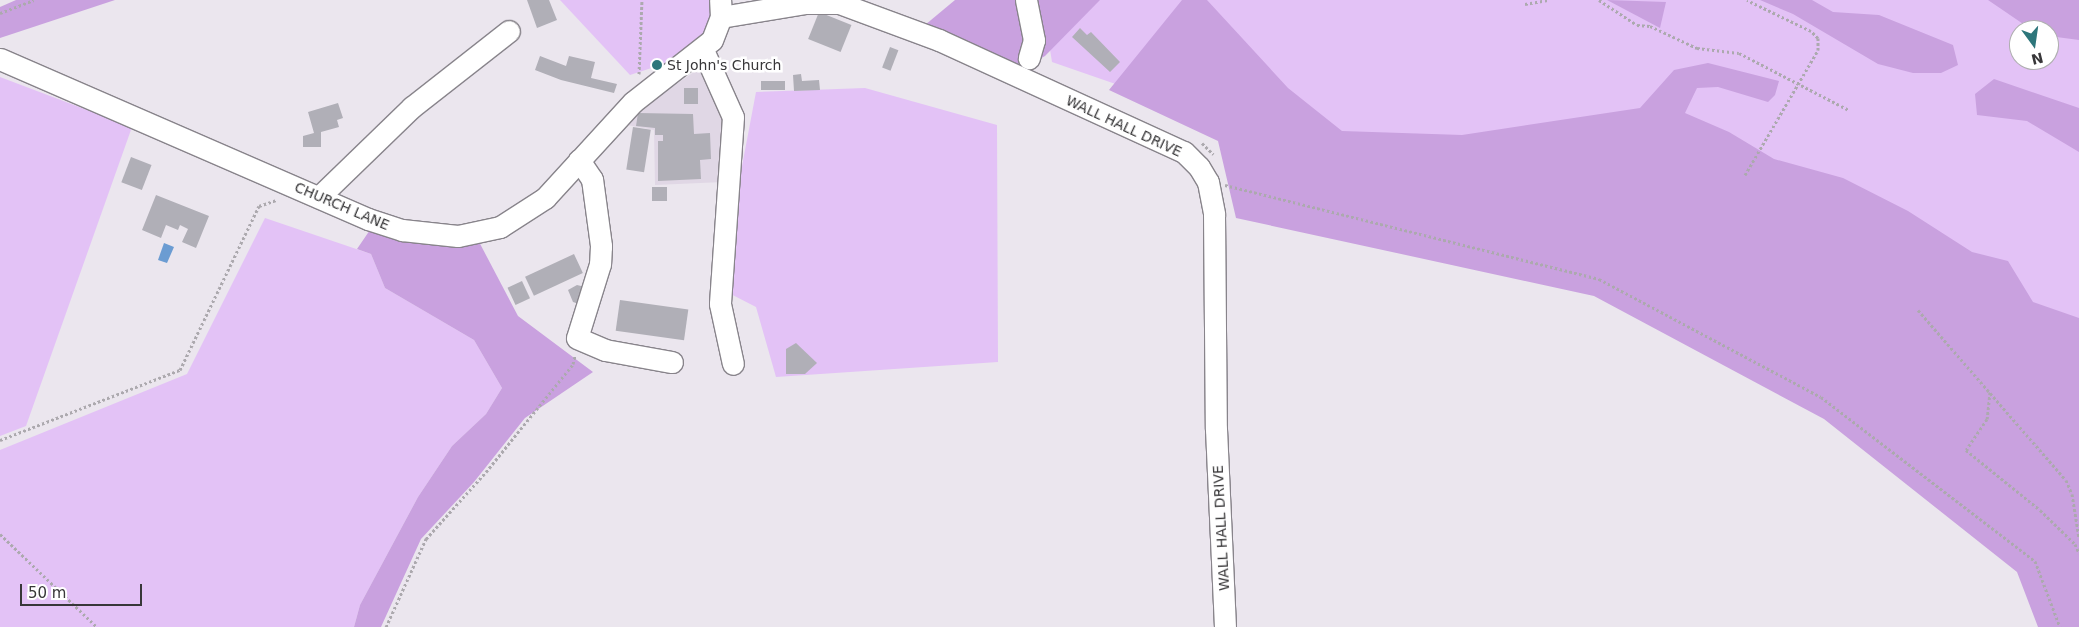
<!DOCTYPE html>
<html>
<head>
<meta charset="utf-8">
<style>
	body { margin:0 }
	#map { position:relative; width:2079px; height:627px; overflow:hidden; background:#ebe6ee; font-family:"DejaVu Sans",sans-serif }
	div>[style] { position:absolute }
	[style*='--x'] { left:calc(var(--x)*1px); top:calc(var(--y)*1px); width:calc(var(--w)*1px); rotate:calc(var(--a)*1deg) }
	.built>* { inset:0; background:#e0d7e5 }
	.green>* { inset:0; background:#e3c2f6 }
	.forest>* { inset:0; background:#c9a1df }
	.water>* { inset:0; background:#6b9cd2 }
	.building>* { inset:0; background:#b0afb7; transform-origin:0 0 }
	.path>* { height:3px; margin-top:-1.5px; transform-origin:0; background:repeating-linear-gradient(90deg,#aca9ae 0 2.5px,transparent 0 5px) }
	.roads { filter:drop-shadow(1px 0 #88848b) drop-shadow(-1px 0 #88848b) drop-shadow(0 1px #88848b) drop-shadow(0 -1px #88848b) }
	.minor>* { height:21px; margin:-10.5px; padding:0 10.5px; transform-origin:10.5px; border-radius:10.5px; background:#fff }
	.dots>* { width:14px; height:14px; translate:-50% -50%; box-sizing:border-box; border:2px solid #fff; border-radius:50% }
	span { translate:-50% -50%; white-space:nowrap; text-align:center; line-height:1.15; -webkit-text-stroke:5px #fff; paint-order:stroke }
	.poi-label { font-size:14px; color:#383739 }
	.left { translate:0 -50%; text-align:left }
	.street-label { font-size:14px; color:#383739 }
	.north { position:absolute; left:2009px; top:20px; width:50px; height:50px; box-sizing:border-box; background:#fff; border:1px solid #afafb0; border-radius:50%; rotate:166deg; font-size:14px; font-weight:700; line-height:20px; text-align:center; color:#383739 }
	.north::after { content:''; display:block; margin:auto; width:18px; height:22px; background:#2d767b; clip-path:polygon(50% 0,100% 100%,50% 72%,0 100%) }
	.scale { position:absolute; left:20px; top:584px; width:122px; height:22px; box-sizing:border-box; border:2px solid #383739; border-top:0; padding-left:6px; font-size:15px; line-height:18px; white-space:nowrap; color:#383739; -webkit-text-stroke:4px #fff; paint-order:stroke }
</style>
</head>
<body>
<div id="map">
	<div class="built">
		<div style="clip-path:polygon(697px 70px,707px 70px,725px 129px,723px 182px,655px 185px,654px 130px,627px 125px,634px 113px)"></div>
	</div>
	<div class="green">
		<div style="clip-path:polygon(560px 0,718px 0,717px 19px,682px 58px,630px 75px)"></div>
		<div style="clip-path:polygon(evenodd,1042px 0,2079px 0,2079px 614px,2057px 557px,1591px 249px,1052px 62px,1042px 0,2019px 30px,2049px 30px,2049px 60px,2019px 60px,2019px 30px)"></div>
		<div style="clip-path:polygon(0 77px,132px 127px,26px 426px,0 436px)"></div>
		<div style="clip-path:polygon(865px 88px,997px 125px,998px 362px,776px 377px,756px 307px,719px 288px,756px 92px)"></div>
		<div style="clip-path:polygon(265px 218px,371px 254px,385px 288px,474px 340px,502px 388px,486px 414px,452px 446px,418px 497px,360px 605px,354px 627px,0 627px,0 450px,187px 374px)"></div>
	</div>
	<div class="forest">
		<div style="clip-path:polygon(16px 0,115px 0,0 38px,0 7px)"></div>
		<div style="clip-path:polygon(955px 0,1100px 0,1045px 56px,1017px 72px,925px 25px)"></div>
		<div style="clip-path:polygon(1182px 0,1207px 0,1288px 88px,1342px 131px,1462px 135px,1640px 108px,1674px 70px,1708px 63px,1779px 81px,1775px 95px,1768px 102px,1718px 87px,1697px 88px,1685px 113px,1729px 132px,1774px 159px,1843px 178px,1908px 211px,1972px 252px,2008px 261px,2033px 302px,2079px 318px,2079px 627px,2038px 627px,2017px 572px,1824px 419px,1594px 296px,1236px 218px,1218px 141px,1109px 90px)"></div>
		<div style="clip-path:polygon(1607px 0,1666px 2px,1660px 28px)"></div>
		<div style="clip-path:polygon(1760px 0,1812px 0,1833px 12px,1879px 15px,1953px 45px,1958px 65px,1941px 73px,1913px 73px,1878px 64px,1793px 14px)"></div>
		<div style="clip-path:polygon(1988px 0,2079px 0,2079px 40px,2049px 36px,2049px 30px,2032px 30px)"></div>
		<div style="clip-path:polygon(1994px 79px,2079px 108px,2079px 152px,2027px 121px,1977px 115px,1975px 94px)"></div>
		<div style="clip-path:polygon(372px 227px,477px 238px,518px 316px,593px 372px,525px 418px,474px 482px,421px 539px,381px 627px,354px 627px,360px 605px,418px 497px,452px 446px,486px 414px,502px 388px,474px 340px,385px 288px,371px 254px,357px 249px)"></div>
	</div>
	<div class="water">
		<div style="clip-path:polygon(164px 243px,174px 247px,167px 263px,158px 260px)"></div>
	</div>
	<div class="building">
		<div style="clip-path:polygon(527px 0,549px 0,557px 20px,537px 28px)"></div>
		<div style="left:819px;top:12px;width:35px;height:29px;rotate:22deg"></div>
		<div style="clip-path:polygon(1080px 28px,1087px 35px,1091px 32px,1120px 62px,1110px 72px,1072px 37px)"></div>
		<div style="left:890px;top:47px;width:9px;height:22px;rotate:21deg"></div>
		<div style="clip-path:polygon(540px 56px,566px 66px,569px 56px,595px 62px,591px 78px,617px 84px,614px 93px,561px 80px,535px 70px)"></div>
		<div style="clip-path:polygon(801px 74px,802px 81px,819px 80px,820px 90px,794px 91px,793px 75px)"></div>
		<div style="left:785px;top:81px;width:9px;height:24px;rotate:90deg"></div>
		<div style="left:684px;top:88px;width:14px;height:16px"></div>
		<div style="clip-path:polygon(338px 103px,343px 118px,337px 120px,339px 127px,321px 132px,321px 147px,303px 147px,303px 136px,314px 133px,308px 112px)"></div>
		<div style="clip-path:polygon(638px 113px,693px 114px,694px 134px,710px 133px,711px 159px,700px 160px,701px 179px,658px 181px,658px 141px,663px 141px,663px 135px,655px 135px,655px 128px,636px 126px)"></div>
		<div style="left:633px;top:127px;width:18px;height:43px;rotate:9deg"></div>
		<div style="left:131px;top:157px;width:22px;height:27px;rotate:21deg"></div>
		<div style="left:652px;top:187px;width:15px;height:14px"></div>
		<div style="clip-path:polygon(156px 195px,209px 216px,196px 248px,182px 242px,188px 229px,180px 225px,178px 230px,166px 225px,161px 238px,142px 230px)"></div>
		<div style="left:574px;top:254px;width:21px;height:54px;rotate:65deg"></div>
		<div style="left:522px;top:281px;width:19px;height:16px;rotate:65deg"></div>
		<div style="clip-path:polygon(577px 285px,585px 287px,579px 304px,573px 302px,568px 290px)"></div>
		<div style="left:620px;top:300px;width:69px;height:31px;rotate:8deg"></div>
		<div style="clip-path:polygon(796px 343px,817px 363px,805px 374px,786px 374px,786px 349px)"></div>
	</div>
	<div class="path">
		<div style="--x:1599;--y:0;--w:45;--a:33.3"></div>
		<div style="--x:1637;--y:25;--w:13;--a:4"></div>
		<div style="--x:1650;--y:26;--w:52;--a:25.1"></div>
		<div style="--x:1697;--y:48;--w:42;--a:6.8"></div>
		<div style="--x:1739;--y:53;--w:124;--a:27.4"></div>
		<div style="--x:1525;--y:4;--w:23;--a:-10"></div>
		<div style="--x:0;--y:13;--w:36;--a:-21"></div>
		<div style="--x:639;--y:74;--w:74;--a:-87.7"></div>
		<div style="--x:1202;--y:143;--w:16;--a:45"></div>
		<div style="--x:1745;--y:175;--w:145;--a:-59.7"></div>
		<div style="--x:1818;--y:50;--w:12;--a:-90"></div>
		<div style="--x:1818;--y:38;--w:10;--a:-135"></div>
		<div style="--x:1811;--y:31;--w:71;--a:-154.2"></div>
		<div style="--x:1225;--y:185;--w:386;--a:14.1"></div>
		<div style="--x:1599;--y:279;--w:251;--a:28"></div>
		<div style="--x:1821;--y:397;--w:270;--a:37.5"></div>
		<div style="--x:2035;--y:561;--w:71;--a:69.3"></div>
		<div style="--x:1918;--y:310;--w:225;--a:49"></div>
		<div style="--x:2066;--y:480;--w:15;--a:67"></div>
		<div style="--x:2072;--y:494;--w:45;--a:81"></div>
		<div style="--x:1990;--y:392;--w:27;--a:96"></div>
		<div style="--x:1987;--y:419;--w:37;--a:124"></div>
		<div style="--x:1966;--y:450;--w:95;--a:39"></div>
		<div style="--x:2040;--y:510;--w:49;--a:44.2"></div>
		<div style="--x:2075;--y:544;--w:10;--a:66"></div>
		<div style="--x:0;--y:440;--w:193;--a:-21.3"></div>
		<div style="--x:180;--y:370;--w:182;--a:-64.3"></div>
		<div style="--x:259;--y:206;--w:18;--a:-19"></div>
		<div style="--x:0;--y:534;--w:134;--a:43.8"></div>
		<div style="--x:386;--y:627;--w:97;--a:-65.6"></div>
		<div style="--x:426;--y:539;--w:90;--a:-48.2"></div>
		<div style="--x:486;--y:472;--w:139;--a:-51.1"></div>
		<div style="--x:573;--y:364;--w:8;--a:-76"></div>
	</div>
	<div class="roads">
		<div class="minor">
			<div style="--x:1026;--y:0;--w:41;--a:78.7"></div>
			<div style="--x:1034;--y:40;--w:19;--a:106"></div>
			<div style="--x:721;--y:17;--w:86;--a:-9.4"></div>
			<div style="--x:806;--y:3;--w:33;--a:0"></div>
			<div style="--x:839;--y:3;--w:107;--a:20.3"></div>
			<div style="--x:939;--y:40;--w:269;--a:24.6"></div>
			<div style="--x:1184;--y:152;--w:21;--a:45"></div>
			<div style="--x:1199;--y:167;--w:17;--a:59"></div>
			<div style="--x:1208;--y:182;--w:33;--a:79"></div>
			<div style="--x:1214;--y:214;--w:215;--a:89.5"></div>
			<div style="--x:1216;--y:429;--w:198;--a:87.4"></div>
			<div style="--x:703;--y:50;--w:73;--a:65.9"></div>
			<div style="--x:733;--y:117;--w:187;--a:94"></div>
			<div style="--x:720;--y:304;--w:61;--a:77.8"></div>
			<div style="--x:0;--y:59;--w:401;--a:23.5"></div>
			<div style="--x:368;--y:219;--w:36;--a:18"></div>
			<div style="--x:402;--y:230;--w:56;--a:6.1"></div>
			<div style="--x:458;--y:236;--w:43;--a:-12.1"></div>
			<div style="--x:500;--y:227;--w:54;--a:-32.8"></div>
			<div style="--x:545;--y:198;--w:130;--a:-47.5"></div>
			<div style="--x:633;--y:102;--w:100;--a:-38.1"></div>
			<div style="--x:712;--y:40;--w:25;--a:-69"></div>
			<div style="--x:721;--y:17;--w:17;--a:-93"></div>
			<div style="--x:579;--y:160;--w:23;--a:56"></div>
			<div style="--x:592;--y:179;--w:68;--a:82.3"></div>
			<div style="--x:601;--y:246;--w:18;--a:93"></div>
			<div style="--x:600;--y:264;--w:77;--a:107.3"></div>
			<div style="--x:577;--y:338;--w:30;--a:23"></div>
			<div style="--x:605;--y:350;--w:68;--a:10.2"></div>
			<div style="--x:319;--y:197;--w:129;--a:-44.1"></div>
			<div style="--x:412;--y:107;--w:123;--a:-38.1"></div>
		</div>
	</div>
	<div class="dots">
		<div style="left:657px;top:65px;background:#2d767b"></div>
	</div>
	<div class="poi-label">
		<span class="left" style="left:667px;top:65px">St John's Church</span>
	</div>
	<div class="street-label">
		<span style="left:1124px;top:126px;rotate:25deg">WALL HALL DRIVE</span>
		<span style="left:342px;top:206px;rotate:23deg">CHURCH LANE</span>
		<span style="left:1221px;top:528px;rotate:-93deg">WALL HALL DRIVE</span>
	</div>
	<div class="north">N</div>
	<div class="scale">50 m</div>
</div>
</body>
</html>
